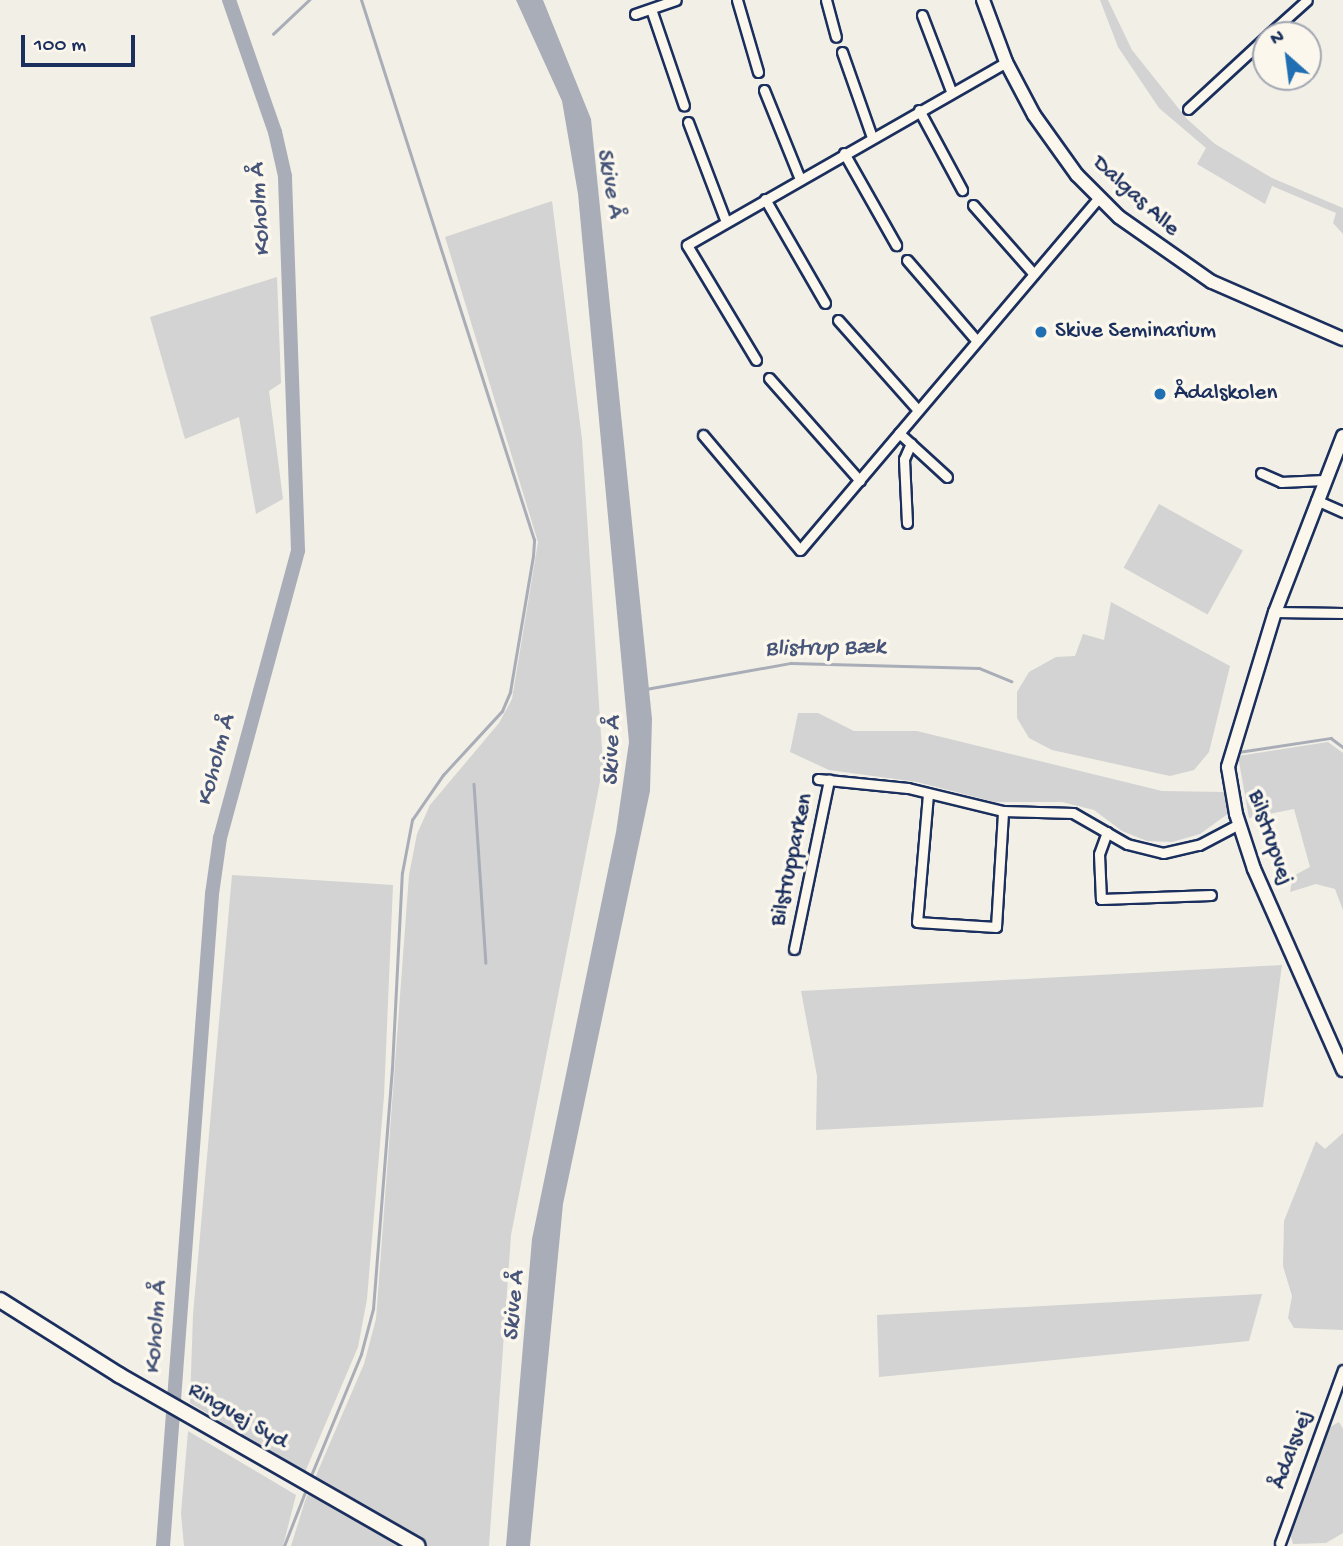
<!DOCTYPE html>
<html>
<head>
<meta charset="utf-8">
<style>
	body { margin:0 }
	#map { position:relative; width:1343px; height:1546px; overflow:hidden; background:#f2efe6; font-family:"Gochi Hand",sans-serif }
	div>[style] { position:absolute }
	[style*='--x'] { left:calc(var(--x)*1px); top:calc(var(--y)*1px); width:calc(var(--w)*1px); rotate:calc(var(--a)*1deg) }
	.green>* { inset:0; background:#d2d3d2; transform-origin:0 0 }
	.water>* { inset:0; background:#a9adb7 }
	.stream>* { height:2.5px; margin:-1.25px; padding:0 1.25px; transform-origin:1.25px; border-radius:1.25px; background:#a9adb7 }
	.river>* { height:14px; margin:-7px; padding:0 7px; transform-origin:7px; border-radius:7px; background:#a9adb7 }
	.roads { filter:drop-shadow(2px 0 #1b2f5e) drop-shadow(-2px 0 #1b2f5e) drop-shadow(0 2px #1b2f5e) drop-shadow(0 -2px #1b2f5e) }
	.street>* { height:9px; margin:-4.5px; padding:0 4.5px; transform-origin:4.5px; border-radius:4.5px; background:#fbf7ec }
	.secondary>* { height:12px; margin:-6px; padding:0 6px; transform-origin:6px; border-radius:6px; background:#fbf7ec }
	.primary>* { height:14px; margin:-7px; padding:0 7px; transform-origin:7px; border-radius:7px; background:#fbf7ec }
	.dots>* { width:19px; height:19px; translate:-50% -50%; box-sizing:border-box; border:4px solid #fbf7ec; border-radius:50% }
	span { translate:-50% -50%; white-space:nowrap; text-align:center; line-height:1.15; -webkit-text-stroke:7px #fbf7ec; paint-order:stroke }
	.street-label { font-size:23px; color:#1b2f5e }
	.poi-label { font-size:23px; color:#1b2f5e }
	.left { translate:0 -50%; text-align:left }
	.water-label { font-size:24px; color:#465579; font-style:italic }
	.north { position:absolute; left:1252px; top:21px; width:70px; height:70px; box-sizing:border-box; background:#fbf7ec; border:2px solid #a1a7b3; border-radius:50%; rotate:332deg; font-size:19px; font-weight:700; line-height:28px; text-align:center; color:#1b2f5e }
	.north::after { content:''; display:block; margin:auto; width:24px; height:32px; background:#1f6fb2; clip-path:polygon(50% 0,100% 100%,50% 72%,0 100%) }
	.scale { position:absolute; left:21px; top:35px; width:114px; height:32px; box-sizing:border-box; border:4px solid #1b2f5e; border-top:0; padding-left:9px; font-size:21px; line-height:24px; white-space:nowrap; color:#1b2f5e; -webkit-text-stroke:5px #fbf7ec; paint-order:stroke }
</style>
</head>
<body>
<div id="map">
	<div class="green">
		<div style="clip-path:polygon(1100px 0,1108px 0,1132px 50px,1187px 119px,1215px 144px,1272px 178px,1343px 208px,1343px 234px,1333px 223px,1336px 213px,1272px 186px,1265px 204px,1197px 164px,1206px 148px,1159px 108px,1118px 47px)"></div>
		<div style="clip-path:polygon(552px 201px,582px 439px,603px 766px,511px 1235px,489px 1546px,291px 1546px,305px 1501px,364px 1364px,376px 1319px,409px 875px,417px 834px,430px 805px,499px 723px,512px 699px,538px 542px,445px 237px)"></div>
		<div style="clip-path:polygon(277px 277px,281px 383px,269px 391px,283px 499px,256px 514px,239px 417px,185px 439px,150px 317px)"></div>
		<div style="left:1159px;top:504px;width:96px;height:73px;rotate:29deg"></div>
		<div style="clip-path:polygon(1111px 602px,1230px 666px,1209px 752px,1194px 770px,1170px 776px,1052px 750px,1029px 738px,1017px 718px,1017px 692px,1029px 672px,1056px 657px,1075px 656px,1083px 634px,1104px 640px)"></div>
		<div style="clip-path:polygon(798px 713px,818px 713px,854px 731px,917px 731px,1162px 791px,1224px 792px,1229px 813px,1200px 834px,1172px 842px,1147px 841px,1122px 831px,1094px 810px,1062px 802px,995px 802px,917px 782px,829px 770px,790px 752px)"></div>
		<div style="clip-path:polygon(1328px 742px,1343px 753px,1343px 910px,1335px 889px,1316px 884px,1290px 892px,1293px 876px,1310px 867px,1294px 809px,1249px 818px,1238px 756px)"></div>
		<div style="clip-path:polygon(232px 875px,393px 885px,384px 1096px,367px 1299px,358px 1347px,305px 1472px,190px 1403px,193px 1315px)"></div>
		<div style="clip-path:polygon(1282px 965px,1263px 1107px,816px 1130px,817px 1076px,801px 991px)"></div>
		<div style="clip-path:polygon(1343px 1133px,1343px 1330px,1294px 1328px,1288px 1318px,1292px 1296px,1283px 1266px,1284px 1221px,1316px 1141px,1325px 1149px)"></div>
		<div style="clip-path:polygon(1262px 1294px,1249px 1341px,879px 1377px,877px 1315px)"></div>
		<div style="clip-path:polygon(1339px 1422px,1343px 1429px,1343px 1533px,1326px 1543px,1293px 1544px,1290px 1534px,1330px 1427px)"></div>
		<div style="clip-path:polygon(188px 1431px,296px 1495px,283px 1546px,184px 1546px,181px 1513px)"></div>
	</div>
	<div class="water">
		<div style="clip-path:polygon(516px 0,543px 0,591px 119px,652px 719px,650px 791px,563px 1204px,530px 1546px,506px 1546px,532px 1239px,616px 832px,629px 742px,578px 194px,562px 101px)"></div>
	</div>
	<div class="stream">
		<div style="--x:273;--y:34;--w:50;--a:-43.4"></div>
		<div style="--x:646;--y:689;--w:147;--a:-10.2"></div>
		<div style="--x:791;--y:663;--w:188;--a:1.5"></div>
		<div style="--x:979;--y:668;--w:35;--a:22"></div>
		<div style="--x:1238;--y:752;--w:94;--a:-8.6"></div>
		<div style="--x:1331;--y:738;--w:15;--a:37"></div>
		<div style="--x:474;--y:784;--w:179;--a:86.2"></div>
		<div style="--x:310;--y:1478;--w:134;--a:-67.6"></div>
		<div style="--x:361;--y:1354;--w:47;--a:-75.1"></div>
		<div style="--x:373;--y:1309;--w:242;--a:-85.5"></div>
		<div style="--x:392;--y:1068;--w:195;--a:-87.1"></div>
		<div style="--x:402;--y:873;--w:54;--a:-79.3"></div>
		<div style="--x:412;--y:820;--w:55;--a:-55.4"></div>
		<div style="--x:443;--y:775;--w:87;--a:-47.3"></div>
		<div style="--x:502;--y:711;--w:21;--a:-67"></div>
		<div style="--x:510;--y:692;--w:138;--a:-80.4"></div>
		<div style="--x:533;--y:556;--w:16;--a:-86"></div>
		<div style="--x:534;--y:540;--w:567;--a:-107.76"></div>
		<div style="--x:284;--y:1546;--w:63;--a:-68.7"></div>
	</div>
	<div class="river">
		<div style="--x:163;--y:1546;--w:654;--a:-85.7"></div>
		<div style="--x:212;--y:894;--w:57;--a:-81.9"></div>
		<div style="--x:220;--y:838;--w:298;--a:-74.8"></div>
		<div style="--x:298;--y:550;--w:374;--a:-92"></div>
		<div style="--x:285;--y:176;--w:45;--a:-102.8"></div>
		<div style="--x:275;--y:132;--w:140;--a:-109.2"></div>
	</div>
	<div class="roads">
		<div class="street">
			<div style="--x:737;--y:0;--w:75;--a:73.7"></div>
			<div style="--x:826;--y:0;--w:38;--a:75"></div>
			<div style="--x:651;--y:9;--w:102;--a:71.2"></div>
			<div style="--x:635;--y:14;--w:43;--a:-18.9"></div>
			<div style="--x:922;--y:15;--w:81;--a:69.1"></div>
			<div style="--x:1268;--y:35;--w:52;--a:-41.9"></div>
			<div style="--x:842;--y:52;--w:90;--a:70.6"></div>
			<div style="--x:764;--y:90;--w:96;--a:68"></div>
			<div style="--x:1188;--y:109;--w:106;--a:-42.7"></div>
			<div style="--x:919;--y:110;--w:91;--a:61.7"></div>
			<div style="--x:688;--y:122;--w:107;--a:69.2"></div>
			<div style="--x:844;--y:153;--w:106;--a:60.5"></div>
			<div style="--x:765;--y:199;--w:120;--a:60"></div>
			<div style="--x:973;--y:205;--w:91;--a:48.6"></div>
			<div style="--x:907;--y:260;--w:107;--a:49.2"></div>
			<div style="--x:838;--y:320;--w:120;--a:48.4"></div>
			<div style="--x:756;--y:360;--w:134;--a:-121"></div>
			<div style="--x:687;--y:245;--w:368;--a:-29.8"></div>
			<div style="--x:769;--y:378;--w:137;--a:48.5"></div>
			<div style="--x:899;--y:433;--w:65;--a:42.5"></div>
			<div style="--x:703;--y:435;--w:150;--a:49.9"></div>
			<div style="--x:800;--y:550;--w:462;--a:-49.7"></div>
			<div style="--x:1261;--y:473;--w:22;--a:24"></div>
			<div style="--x:1281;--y:482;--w:43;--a:-2.7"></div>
			<div style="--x:1316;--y:500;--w:30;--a:24"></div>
			<div style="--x:907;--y:523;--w:64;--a:-92.7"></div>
			<div style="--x:904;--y:459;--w:17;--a:-66"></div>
			<div style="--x:1275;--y:612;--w:68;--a:0.8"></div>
			<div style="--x:818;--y:779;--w:90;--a:5.7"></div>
			<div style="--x:908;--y:788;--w:98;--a:13.6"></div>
			<div style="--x:1003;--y:811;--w:70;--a:1.6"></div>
			<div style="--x:1073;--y:813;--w:62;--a:29.9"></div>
			<div style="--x:1127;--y:844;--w:37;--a:14"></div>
			<div style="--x:1163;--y:853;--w:37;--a:-13"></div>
			<div style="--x:1199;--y:845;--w:45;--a:-27.7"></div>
			<div style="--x:928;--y:794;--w:128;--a:94.9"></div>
			<div style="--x:917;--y:922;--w:79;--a:3.6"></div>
			<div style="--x:996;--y:927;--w:116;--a:-86.5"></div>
			<div style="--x:1107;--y:832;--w:23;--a:110"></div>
			<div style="--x:1099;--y:854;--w:45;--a:87.5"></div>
			<div style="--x:1101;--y:899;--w:110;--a:-2.1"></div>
			<div style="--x:794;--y:949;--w:173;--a:-78.3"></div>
			<div style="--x:1280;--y:1543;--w:184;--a:-70"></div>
		</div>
		<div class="secondary">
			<div style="--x:983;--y:0;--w:66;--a:69.6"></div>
			<div style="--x:1006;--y:62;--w:60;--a:62.2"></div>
			<div style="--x:1034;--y:115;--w:74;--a:54.4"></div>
			<div style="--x:1077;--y:175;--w:59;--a:45"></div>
			<div style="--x:1119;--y:217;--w:113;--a:35"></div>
			<div style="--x:1212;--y:282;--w:143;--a:23.5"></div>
			<div style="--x:1343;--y:436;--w:189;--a:111.1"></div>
			<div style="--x:1275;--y:612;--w:162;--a:106.9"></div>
			<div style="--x:1228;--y:767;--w:48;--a:80.3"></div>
			<div style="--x:1236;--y:814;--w:58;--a:71.9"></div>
			<div style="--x:1254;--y:869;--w:220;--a:66.1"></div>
		</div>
		<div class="primary">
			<div style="--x:0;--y:1300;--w:141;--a:32.2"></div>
			<div style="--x:119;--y:1375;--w:344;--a:29.8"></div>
		</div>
	</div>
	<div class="dots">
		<div style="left:1041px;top:332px;background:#1f6fb2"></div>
		<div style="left:1160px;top:394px;background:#1f6fb2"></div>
	</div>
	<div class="street-label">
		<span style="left:1135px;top:197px;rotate:42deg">Dalgas Alle</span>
		<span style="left:1269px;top:838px;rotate:71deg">Bilstrupvej</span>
		<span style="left:793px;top:860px;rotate:-78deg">Bilstrupparken</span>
		<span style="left:237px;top:1417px;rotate:30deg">Ringvej Syd</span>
		<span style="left:1293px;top:1450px;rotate:-70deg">Ådalsvej</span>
	</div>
	<div class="poi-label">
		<span class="left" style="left:1055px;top:332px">Skive Seminarium</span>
		<span class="left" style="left:1174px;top:394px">Ådalskolen</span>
	</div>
	<div class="water-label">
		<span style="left:609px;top:183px;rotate:80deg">Skive Å</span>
		<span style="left:261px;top:210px;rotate:-94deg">Koholm Å</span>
		<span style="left:825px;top:649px;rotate:-1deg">Blistrup Bæk</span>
		<span style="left:613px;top:751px;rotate:-88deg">Skive Å</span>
		<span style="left:217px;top:761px;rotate:-75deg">Koholm Å</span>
		<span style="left:515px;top:1306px;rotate:-85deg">Skive Å</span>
		<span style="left:157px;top:1328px;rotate:-86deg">Koholm Å</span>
	</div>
	<div class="north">N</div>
	<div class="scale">100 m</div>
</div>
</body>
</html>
